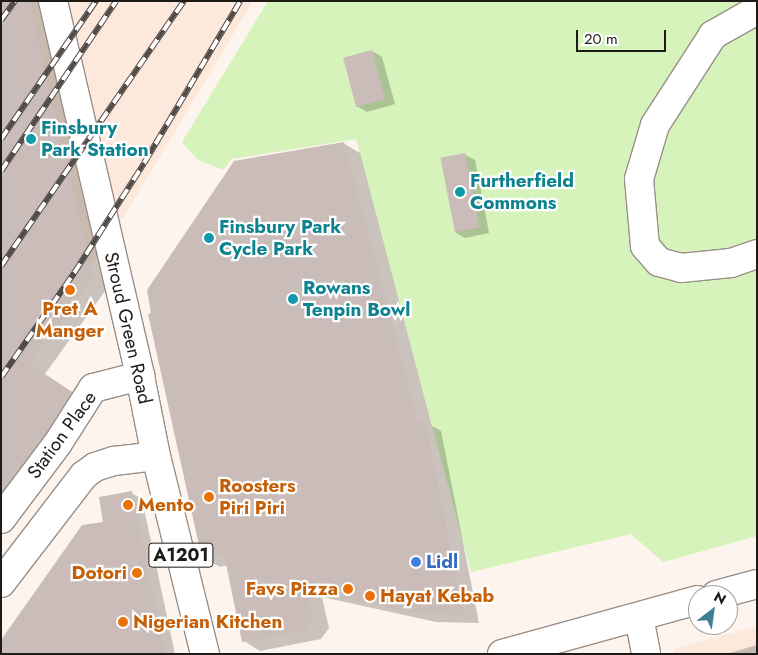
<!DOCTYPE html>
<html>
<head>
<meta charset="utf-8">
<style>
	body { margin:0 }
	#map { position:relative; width:758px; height:655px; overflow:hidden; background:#fdf4ed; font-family:Jost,sans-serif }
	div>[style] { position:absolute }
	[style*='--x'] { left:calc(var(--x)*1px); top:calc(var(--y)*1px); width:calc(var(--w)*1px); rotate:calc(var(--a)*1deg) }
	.built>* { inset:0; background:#fce9dc }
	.green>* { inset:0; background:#d5f3ba }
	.shadow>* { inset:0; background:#0003 }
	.building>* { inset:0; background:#cabcb8; transform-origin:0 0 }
	.roads { filter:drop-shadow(1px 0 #9a8f87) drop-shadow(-1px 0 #9a8f87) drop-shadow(0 1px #9a8f87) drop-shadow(0 -1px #9a8f87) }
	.minor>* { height:28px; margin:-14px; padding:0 14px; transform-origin:14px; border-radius:14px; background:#fff }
	.major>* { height:28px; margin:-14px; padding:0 14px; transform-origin:14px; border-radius:14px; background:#fff }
	.highway>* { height:28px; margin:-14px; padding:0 14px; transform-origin:14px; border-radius:14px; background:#fff }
	.rail>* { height:5.5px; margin-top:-2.75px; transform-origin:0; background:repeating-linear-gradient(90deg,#fff 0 11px,#514c48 0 22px); box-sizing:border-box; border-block:1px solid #514c48 }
	.dots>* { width:14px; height:14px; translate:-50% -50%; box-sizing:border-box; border:2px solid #fff; border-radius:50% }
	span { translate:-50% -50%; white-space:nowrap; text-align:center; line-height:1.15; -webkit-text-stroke:4.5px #fff; paint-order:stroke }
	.shield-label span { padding:1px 4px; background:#fff; border:1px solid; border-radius:4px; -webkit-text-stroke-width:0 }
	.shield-label { font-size:18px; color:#1e1a17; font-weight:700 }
	.culture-label { font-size:19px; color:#0d838f; font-weight:700 }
	.left { translate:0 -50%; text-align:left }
	.food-label { font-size:19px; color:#c56008; font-weight:700 }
	.right { translate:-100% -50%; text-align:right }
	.street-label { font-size:19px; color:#1e1a17 }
	.shop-label { font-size:19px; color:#366cbe; font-weight:700 }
	.frame { position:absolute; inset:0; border:2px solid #1e1a17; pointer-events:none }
	.north { position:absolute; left:688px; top:585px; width:50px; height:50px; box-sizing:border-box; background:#fff; border:1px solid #a5a3a2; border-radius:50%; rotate:30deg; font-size:14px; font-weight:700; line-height:20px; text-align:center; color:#1e1a17 }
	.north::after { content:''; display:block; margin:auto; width:18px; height:22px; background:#408094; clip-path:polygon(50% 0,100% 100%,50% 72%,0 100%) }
	.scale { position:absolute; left:576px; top:30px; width:90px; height:22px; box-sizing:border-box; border:2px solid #1e1a17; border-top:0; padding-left:6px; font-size:15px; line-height:18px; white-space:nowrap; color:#1e1a17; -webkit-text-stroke:4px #fff; paint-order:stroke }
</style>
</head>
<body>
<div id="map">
	<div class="built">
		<div style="clip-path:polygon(1px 1px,253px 1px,116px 230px,1px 390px)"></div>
		<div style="clip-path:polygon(757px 626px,757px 654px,675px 654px,674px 649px)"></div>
	</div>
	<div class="green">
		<div style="clip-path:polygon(268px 1px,757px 1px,757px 536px,663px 562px,631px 534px,471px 572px,356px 139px,232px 159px,223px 170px,197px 159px,182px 142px)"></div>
	</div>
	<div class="shadow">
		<div style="clip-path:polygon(1px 1px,42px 1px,108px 287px,45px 374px,87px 402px,1px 533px)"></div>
		<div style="clip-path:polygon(372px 51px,382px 57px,395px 104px,367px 112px,357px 106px)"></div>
		<div style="clip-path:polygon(343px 143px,360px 153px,432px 426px,441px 431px,479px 623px,436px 622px,322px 597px,329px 628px,321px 639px,260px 651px,244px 641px,228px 565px,220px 567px,203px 558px)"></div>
		<div style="clip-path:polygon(465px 155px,475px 160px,489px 233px,465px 238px,456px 233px)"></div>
		<div style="clip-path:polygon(131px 493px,142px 499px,175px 654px,1px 654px,105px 523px)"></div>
		<div style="clip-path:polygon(757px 645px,757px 654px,726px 654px)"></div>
	</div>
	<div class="building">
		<div style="clip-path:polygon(1px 1px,29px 1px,93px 277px,29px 364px,72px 392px,45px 434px,1px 493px)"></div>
		<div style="left:372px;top:50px;width:51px;height:30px;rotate:75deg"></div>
		<div style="clip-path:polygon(344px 142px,418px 422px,425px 421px,464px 615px,419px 614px,306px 589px,313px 618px,305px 630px,242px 642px,224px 554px,202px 559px,148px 314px,151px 313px,147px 290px,234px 161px)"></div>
		<div style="left:465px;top:153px;width:76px;height:25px;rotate:79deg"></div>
		<div style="clip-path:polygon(132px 491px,166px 654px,1px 654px,1px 640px,82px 525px,103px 522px,99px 497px)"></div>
	</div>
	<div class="roads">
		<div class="minor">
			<div style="--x:757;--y:10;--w:51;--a:150.4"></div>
			<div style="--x:713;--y:35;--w:107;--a:122.8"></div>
			<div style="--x:655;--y:125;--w:56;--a:106.5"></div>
			<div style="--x:639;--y:179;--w:67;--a:84.9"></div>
			<div style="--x:645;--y:246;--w:21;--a:49"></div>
			<div style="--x:659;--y:262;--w:23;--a:15"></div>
			<div style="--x:681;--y:268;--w:50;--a:-5.7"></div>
			<div style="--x:731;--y:263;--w:28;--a:-19"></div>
			<div style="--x:1;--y:519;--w:95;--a:-53.1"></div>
			<div style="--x:58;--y:443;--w:65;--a:-57.5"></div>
			<div style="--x:93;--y:388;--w:49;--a:-14.3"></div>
			<div style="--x:1;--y:583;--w:136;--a:-52.5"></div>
			<div style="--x:84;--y:475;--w:14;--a:-36"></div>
			<div style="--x:95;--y:467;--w:20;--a:-18"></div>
			<div style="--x:114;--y:461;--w:42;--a:-6.8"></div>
			<div style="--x:639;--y:617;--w:38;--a:79"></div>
		</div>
		<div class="major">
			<div style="--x:53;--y:1;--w:385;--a:76.9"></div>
			<div style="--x:140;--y:376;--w:82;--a:78.7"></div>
			<div style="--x:156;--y:456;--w:204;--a:76.1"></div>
		</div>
		<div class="highway">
			<div style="--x:716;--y:595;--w:42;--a:-15"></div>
			<div style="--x:502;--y:654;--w:203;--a:-15.4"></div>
		</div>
	</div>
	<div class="rail">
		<div style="--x:1;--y:20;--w:24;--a:-54"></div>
		<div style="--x:1;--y:139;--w:168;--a:-55.5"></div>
		<div style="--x:1;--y:171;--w:205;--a:-55.9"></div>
		<div style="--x:1;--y:266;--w:322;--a:-55.4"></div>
		<div style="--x:1;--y:377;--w:127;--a:-54.9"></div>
		<div style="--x:74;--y:273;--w:130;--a:-57.5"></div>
		<div style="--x:144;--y:163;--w:188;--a:-59.3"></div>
	</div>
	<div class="dots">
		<div style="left:31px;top:139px;background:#0f9aa8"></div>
		<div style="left:460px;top:192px;background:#0f9aa8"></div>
		<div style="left:209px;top:238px;background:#0f9aa8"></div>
		<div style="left:70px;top:290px;background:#e8710a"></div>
		<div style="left:293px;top:299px;background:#0f9aa8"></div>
		<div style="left:209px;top:497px;background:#e8710a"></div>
		<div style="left:128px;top:505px;background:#e8710a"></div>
		<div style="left:416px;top:562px;background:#3f7fe0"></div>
		<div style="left:137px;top:573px;background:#e8710a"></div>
		<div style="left:348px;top:589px;background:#e8710a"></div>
		<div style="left:370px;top:596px;background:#e8710a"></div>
		<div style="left:123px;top:622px;background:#e8710a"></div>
	</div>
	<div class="shield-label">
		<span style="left:181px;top:555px">A1201</span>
	</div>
	<div class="culture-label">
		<span class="left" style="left:41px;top:139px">Finsbury<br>Park Station</span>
		<span class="left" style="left:470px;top:192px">Furtherfield<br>Commons</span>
		<span class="left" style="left:219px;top:238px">Finsbury Park<br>Cycle Park</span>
		<span class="left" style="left:303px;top:299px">Rowans<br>Tenpin Bowl</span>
	</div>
	<div class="food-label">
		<span style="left:70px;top:320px">Pret A<br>Manger</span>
		<span class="left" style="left:219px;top:497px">Roosters<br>Piri Piri</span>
		<span class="left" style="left:138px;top:505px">Mento</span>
		<span class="right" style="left:127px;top:573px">Dotori</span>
		<span class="right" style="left:338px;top:589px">Favs Pizza</span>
		<span class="left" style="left:380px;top:596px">Hayat Kebab</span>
		<span class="left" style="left:133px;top:622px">Nigerian Kitchen</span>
	</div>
	<div class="street-label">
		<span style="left:128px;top:328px;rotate:77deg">Stroud Green Road</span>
		<span style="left:62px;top:435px;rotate:-54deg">Station Place</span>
	</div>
	<div class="shop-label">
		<span class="left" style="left:426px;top:562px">Lidl</span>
	</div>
	<div class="frame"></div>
	<div class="north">N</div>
	<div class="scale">20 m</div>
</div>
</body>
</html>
